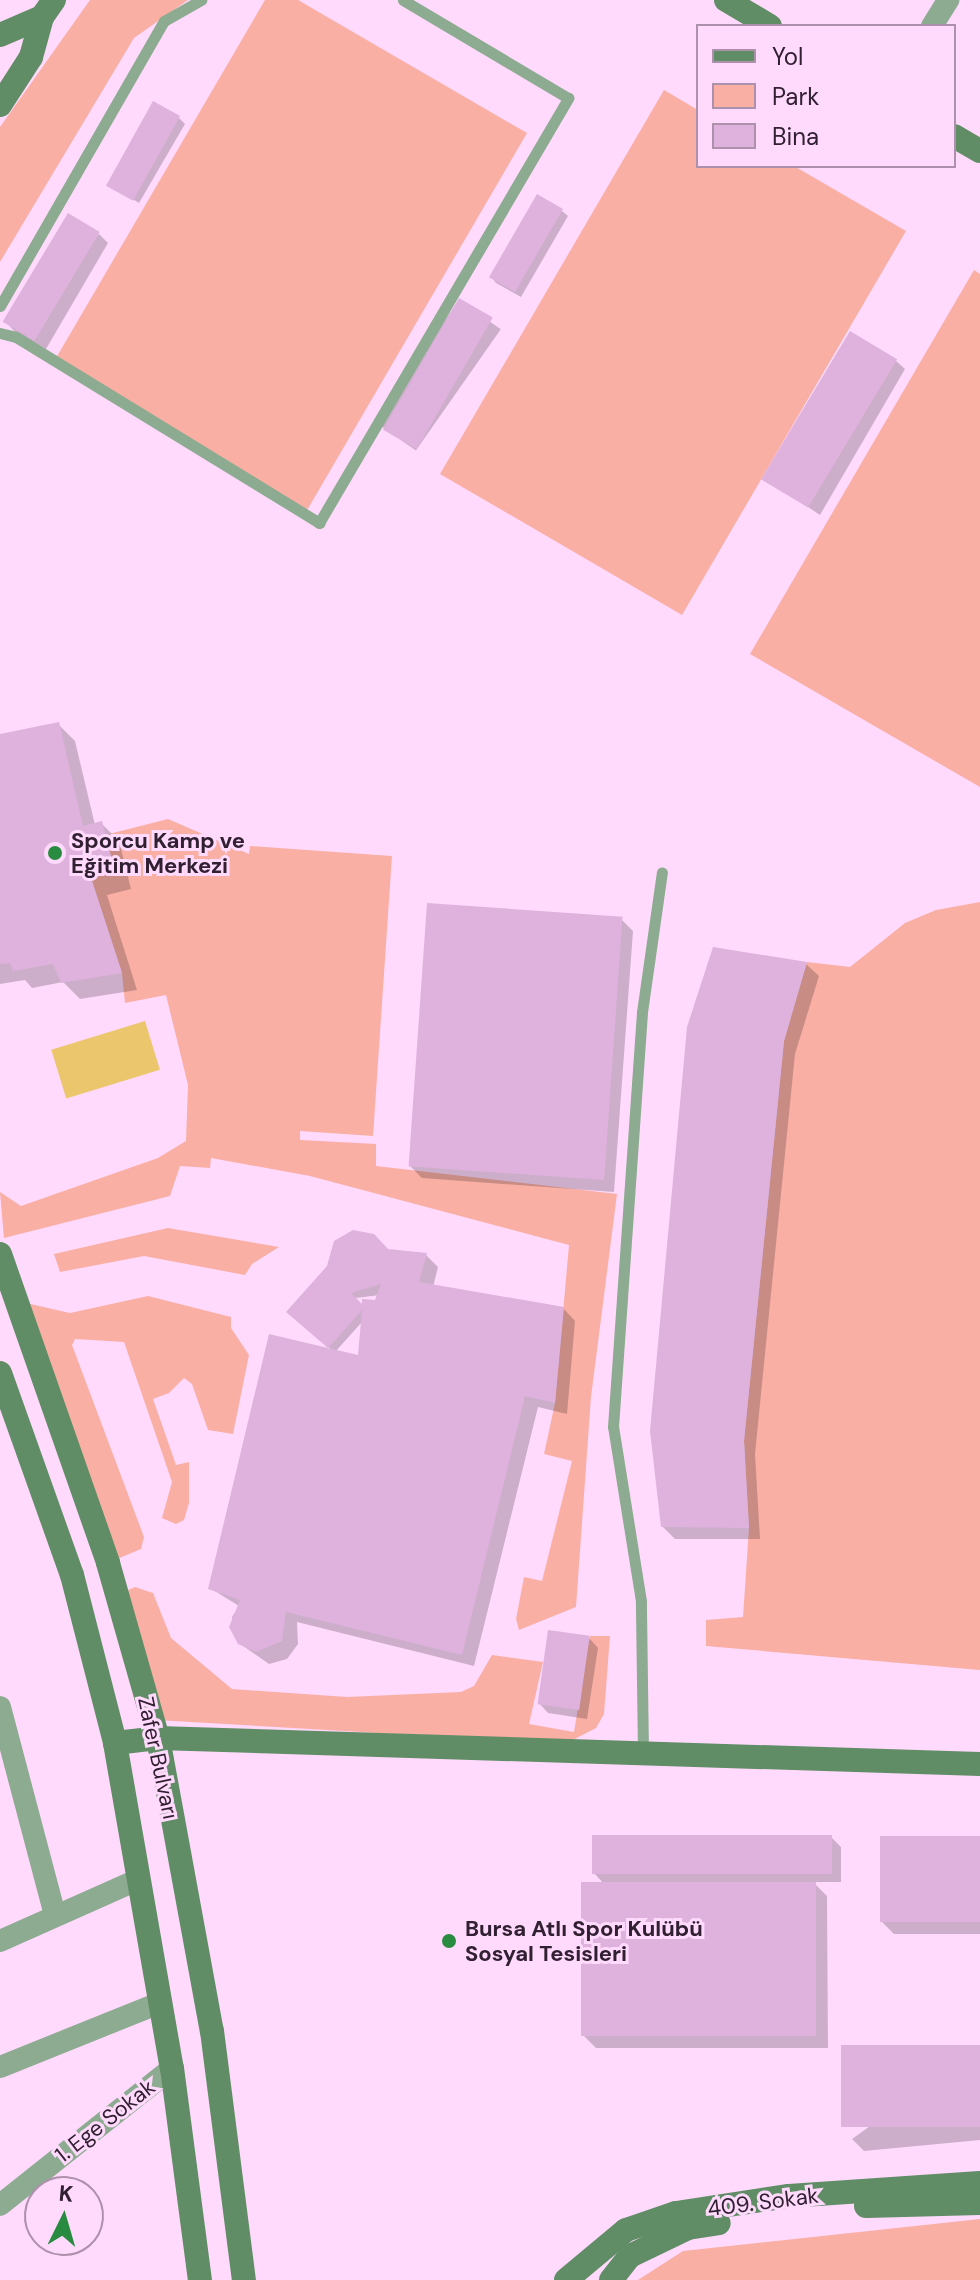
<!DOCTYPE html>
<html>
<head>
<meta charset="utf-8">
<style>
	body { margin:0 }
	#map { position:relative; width:980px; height:2280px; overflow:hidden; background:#ffdafd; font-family:"DM Sans",sans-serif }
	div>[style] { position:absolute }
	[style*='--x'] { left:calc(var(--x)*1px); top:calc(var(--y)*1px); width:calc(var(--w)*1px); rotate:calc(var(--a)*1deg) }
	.green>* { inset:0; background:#faafa5 }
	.water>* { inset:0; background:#ebc66d; transform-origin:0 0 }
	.shadow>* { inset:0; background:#0003; transform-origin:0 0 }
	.building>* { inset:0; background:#deb2dd; transform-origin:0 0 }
	.lane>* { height:11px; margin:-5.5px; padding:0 5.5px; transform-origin:5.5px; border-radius:5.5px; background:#8dab90 }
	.street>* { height:22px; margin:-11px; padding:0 11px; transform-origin:11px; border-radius:11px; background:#8dab90 }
	.secondary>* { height:24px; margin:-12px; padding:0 12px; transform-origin:12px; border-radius:12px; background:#608d65 }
	.dots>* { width:22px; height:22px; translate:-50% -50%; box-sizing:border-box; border:4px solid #ffdafd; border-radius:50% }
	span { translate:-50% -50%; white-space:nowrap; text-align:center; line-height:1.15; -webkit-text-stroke:6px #ffdafd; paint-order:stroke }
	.poi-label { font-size:22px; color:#312031; font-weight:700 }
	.left { translate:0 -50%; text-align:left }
	.street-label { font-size:22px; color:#312031 }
	.legend { position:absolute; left:696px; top:24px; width:260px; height:144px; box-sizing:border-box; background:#ffdafd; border:2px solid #ad90ab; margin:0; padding:10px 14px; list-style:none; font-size:24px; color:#312031 }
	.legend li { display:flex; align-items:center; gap:16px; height:40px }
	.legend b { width:40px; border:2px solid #ad90ab }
	.north { position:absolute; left:24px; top:2176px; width:80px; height:80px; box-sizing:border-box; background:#ffdafd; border:2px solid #ad90ab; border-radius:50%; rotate:5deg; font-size:22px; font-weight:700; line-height:32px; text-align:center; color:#312031 }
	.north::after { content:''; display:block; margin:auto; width:28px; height:36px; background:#298b3f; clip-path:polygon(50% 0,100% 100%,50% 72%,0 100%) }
</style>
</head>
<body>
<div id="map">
	<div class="green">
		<div style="clip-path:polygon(90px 0,188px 0,134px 38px,0 262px,0 127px)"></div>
		<div style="clip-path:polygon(265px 0,298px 0,527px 133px,306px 512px,52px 365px)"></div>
		<div style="clip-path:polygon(664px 90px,698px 110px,698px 166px,794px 166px,906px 231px,682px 615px,440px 474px)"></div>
		<div style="clip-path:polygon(974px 270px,980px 274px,980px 787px,750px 654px)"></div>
		<div style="clip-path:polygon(168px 819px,249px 854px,250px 846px,392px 856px,373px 1136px,300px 1131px,300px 1140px,376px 1144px,376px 1166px,617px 1194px,591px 1397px,576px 1607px,519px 1630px,516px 1619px,524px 1577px,542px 1581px,572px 1461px,544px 1454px,555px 1403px,569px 1245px,310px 1176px,211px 1158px,210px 1168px,180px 1166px,170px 1196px,4px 1238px,0 1192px,21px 1206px,158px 1158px,186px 1141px,188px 1085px,166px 995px,125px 1003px,122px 973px,91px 878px,115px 872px,105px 835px)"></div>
		<div style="clip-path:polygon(980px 902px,980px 1670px,706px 1646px,706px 1620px,743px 1617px,749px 1528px,744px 1441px,784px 1041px,807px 962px,850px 967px,905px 923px,936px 910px)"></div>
		<div style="clip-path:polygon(168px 1228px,279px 1247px,252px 1264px,245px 1275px,144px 1256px,60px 1272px,54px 1254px)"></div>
		<div style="clip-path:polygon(148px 1296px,231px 1317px,231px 1328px,249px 1355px,233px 1434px,208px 1430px,192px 1384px,184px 1378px,169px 1393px,153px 1399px,176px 1465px,189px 1462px,189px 1503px,184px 1520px,176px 1524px,162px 1518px,172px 1482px,124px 1342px,75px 1339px,72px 1345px,144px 1537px,141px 1549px,117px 1559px,26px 1303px,70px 1313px)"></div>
		<div style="clip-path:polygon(135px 1587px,153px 1593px,171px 1638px,232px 1689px,347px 1697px,461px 1692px,474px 1686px,492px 1655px,543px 1662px,529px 1724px,574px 1732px,590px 1636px,610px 1636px,604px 1714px,596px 1728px,565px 1744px,156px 1720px,126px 1591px)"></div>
		<div style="clip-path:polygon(980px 2219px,980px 2280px,638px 2280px,683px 2251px)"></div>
	</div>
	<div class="water">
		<div style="left:145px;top:1021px;width:51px;height:98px;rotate:73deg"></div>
	</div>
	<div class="shadow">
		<div style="clip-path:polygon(179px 118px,185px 124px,139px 203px,111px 186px)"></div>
		<div style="clip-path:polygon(562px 211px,568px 216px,521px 297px,496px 283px,491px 277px)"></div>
		<div style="clip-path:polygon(99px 234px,108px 243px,46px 349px,15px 332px,6px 322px)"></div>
		<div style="left:459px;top:300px;width:51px;height:148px;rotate:35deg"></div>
		<div style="clip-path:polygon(895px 360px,905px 369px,820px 515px,766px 479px)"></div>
		<div style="clip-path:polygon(58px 724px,75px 741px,95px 825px,102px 824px,119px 841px,131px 889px,107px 895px,137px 990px,80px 999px,63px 982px,32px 988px,25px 980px,0 984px,0 736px)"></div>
		<div style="clip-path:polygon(621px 919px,633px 931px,614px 1192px,422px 1178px,410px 1166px)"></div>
		<div style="clip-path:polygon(806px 964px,819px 976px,795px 1054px,755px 1454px,760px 1539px,675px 1539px,662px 1526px,652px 1431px)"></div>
		<div style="clip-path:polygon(evenodd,363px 1232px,390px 1251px,426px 1255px,438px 1267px,433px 1287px,563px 1308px,575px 1321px,567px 1414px,538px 1407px,474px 1666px,297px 1622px,298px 1644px,287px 1659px,269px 1664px,239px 1643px,232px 1617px,239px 1606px,210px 1588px,334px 1352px,295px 1318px,329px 1267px,331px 1251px,344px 1236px,363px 1232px,380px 1295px,363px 1312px,355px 1298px,364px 1297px,380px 1295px,363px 1232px,362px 1322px,359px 1358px,335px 1352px,362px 1322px)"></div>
		<div style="clip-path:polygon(589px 1638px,598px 1648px,587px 1719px,548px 1713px,539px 1703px)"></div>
		<div style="clip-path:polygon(831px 1837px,841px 1847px,841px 1882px,813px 1882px,827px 1896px,828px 2048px,596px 2048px,584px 2036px,605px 1885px,594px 1873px)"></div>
		<div style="clip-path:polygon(980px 1838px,980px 1934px,894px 1934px,881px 1921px)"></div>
		<div style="clip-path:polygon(980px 2047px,980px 2140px,864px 2151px,852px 2139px)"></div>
	</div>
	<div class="building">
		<div style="left:153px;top:101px;width:31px;height:97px;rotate:29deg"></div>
		<div style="left:537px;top:194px;width:30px;height:96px;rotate:30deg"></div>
		<div style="left:68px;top:213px;width:37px;height:127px;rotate:31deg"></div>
		<div style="left:459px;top:298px;width:39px;height:152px;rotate:30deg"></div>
		<div style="left:850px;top:331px;width:55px;height:173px;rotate:31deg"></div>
		<div style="clip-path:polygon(59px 722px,83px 826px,102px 821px,115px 872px,91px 878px,122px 973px,61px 983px,53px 964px,13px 971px,10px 963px,0 964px,0 734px)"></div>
		<div style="left:427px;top:903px;width:196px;height:264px;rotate:4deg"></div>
		<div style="clip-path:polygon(713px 947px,807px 962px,784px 1041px,744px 1441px,749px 1528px,661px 1527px,650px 1431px,687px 1027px)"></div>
		<div style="clip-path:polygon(evenodd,353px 1230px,374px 1234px,388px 1249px,427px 1253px,419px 1282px,564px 1307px,555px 1403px,525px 1396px,462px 1655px,286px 1612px,282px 1641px,256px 1652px,238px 1644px,229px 1627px,240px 1600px,208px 1589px,269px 1334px,328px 1348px,286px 1312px,327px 1266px,334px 1241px,353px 1230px,381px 1284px,375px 1300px,362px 1299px,362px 1304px,351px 1293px,381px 1284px,353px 1230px,362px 1310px,358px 1355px,328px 1348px,362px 1310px)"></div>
		<div style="left:548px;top:1630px;width:42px;height:75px;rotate:8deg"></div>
		<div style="left:832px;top:1835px;width:39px;height:240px;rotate:90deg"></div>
		<div style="left:880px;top:1836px;width:100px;height:86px"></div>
		<div style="left:816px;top:1882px;width:154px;height:235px;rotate:90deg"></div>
		<div style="left:980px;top:2045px;width:82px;height:139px;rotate:90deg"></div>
	</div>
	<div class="lane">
		<div style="--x:0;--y:306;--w:329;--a:-60.1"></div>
		<div style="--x:164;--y:21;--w:43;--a:-29.6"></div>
		<div style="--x:0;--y:333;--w:16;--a:14"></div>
		<div style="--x:16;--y:337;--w:356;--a:31.5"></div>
		<div style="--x:319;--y:523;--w:493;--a:-59.6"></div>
		<div style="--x:568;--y:98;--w:192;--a:-149.3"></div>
		<div style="--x:643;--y:1753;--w:152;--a:-90.8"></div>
		<div style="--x:641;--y:1601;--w:176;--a:-99.1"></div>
		<div style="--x:613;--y:1427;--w:416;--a:-86"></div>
		<div style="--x:642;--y:1012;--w:141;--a:-81.9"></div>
	</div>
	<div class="street">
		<div style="--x:932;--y:26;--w:31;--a:-58"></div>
		<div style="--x:0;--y:1707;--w:215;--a:75.2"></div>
		<div style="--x:0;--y:1941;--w:150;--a:-24"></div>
		<div style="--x:0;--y:2067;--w:171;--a:-21.9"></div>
		<div style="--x:0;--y:2205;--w:220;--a:-38.5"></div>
	</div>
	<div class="secondary">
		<div style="--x:726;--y:0;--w:51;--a:30.6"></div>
		<div style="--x:0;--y:35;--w:46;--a:-23.2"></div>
		<div style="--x:0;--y:105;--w:57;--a:-57.1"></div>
		<div style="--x:31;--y:57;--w:41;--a:-74.6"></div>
		<div style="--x:42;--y:17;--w:21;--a:-55"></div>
		<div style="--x:954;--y:136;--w:30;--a:30"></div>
		<div style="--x:0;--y:1254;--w:327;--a:70.7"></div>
		<div style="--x:108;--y:1563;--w:182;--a:74.1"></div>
		<div style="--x:158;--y:1738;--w:298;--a:79.6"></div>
		<div style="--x:212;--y:2031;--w:251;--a:82.7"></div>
		<div style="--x:0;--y:1373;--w:214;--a:70.4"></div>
		<div style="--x:72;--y:1575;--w:173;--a:75.6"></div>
		<div style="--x:115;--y:1743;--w:330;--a:80.1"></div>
		<div style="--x:172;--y:2068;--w:214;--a:82.5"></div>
		<div style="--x:115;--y:1743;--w:43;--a:-6.6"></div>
		<div style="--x:158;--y:1738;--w:822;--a:1.81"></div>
		<div style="--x:866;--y:2206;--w:114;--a:-1.5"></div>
		<div style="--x:566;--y:2280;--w:78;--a:-39.8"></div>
		<div style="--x:626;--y:2230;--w:53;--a:-18.8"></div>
		<div style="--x:676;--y:2213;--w:114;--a:-8.6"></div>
		<div style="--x:789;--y:2196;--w:191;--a:-3.9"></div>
		<div style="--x:611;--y:2280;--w:31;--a:-52"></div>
		<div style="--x:630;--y:2256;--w:64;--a:-25.8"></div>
		<div style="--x:688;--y:2228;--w:31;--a:-9"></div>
	</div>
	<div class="dots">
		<div style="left:55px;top:853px;background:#298b3f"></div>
		<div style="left:449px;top:1941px;background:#298b3f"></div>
	</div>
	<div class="poi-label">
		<span class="left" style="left:71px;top:853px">Sporcu Kamp ve<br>Eğitim Merkezi</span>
		<span class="left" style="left:465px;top:1941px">Bursa Atlı Spor Kulübü<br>Sosyal Tesisleri</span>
	</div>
	<div class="street-label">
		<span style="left:158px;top:1758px;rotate:78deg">Zafer Bulvarı</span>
		<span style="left:105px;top:2121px;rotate:-38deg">1. Ege Sokak</span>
		<span style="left:763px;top:2202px;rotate:-7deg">409. Sokak</span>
	</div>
	<ul class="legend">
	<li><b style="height:10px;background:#608d65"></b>Yol</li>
	<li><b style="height:22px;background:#faafa5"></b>Park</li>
	<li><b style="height:22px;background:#deb2dd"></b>Bina</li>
	</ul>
	<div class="north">K</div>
</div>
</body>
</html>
